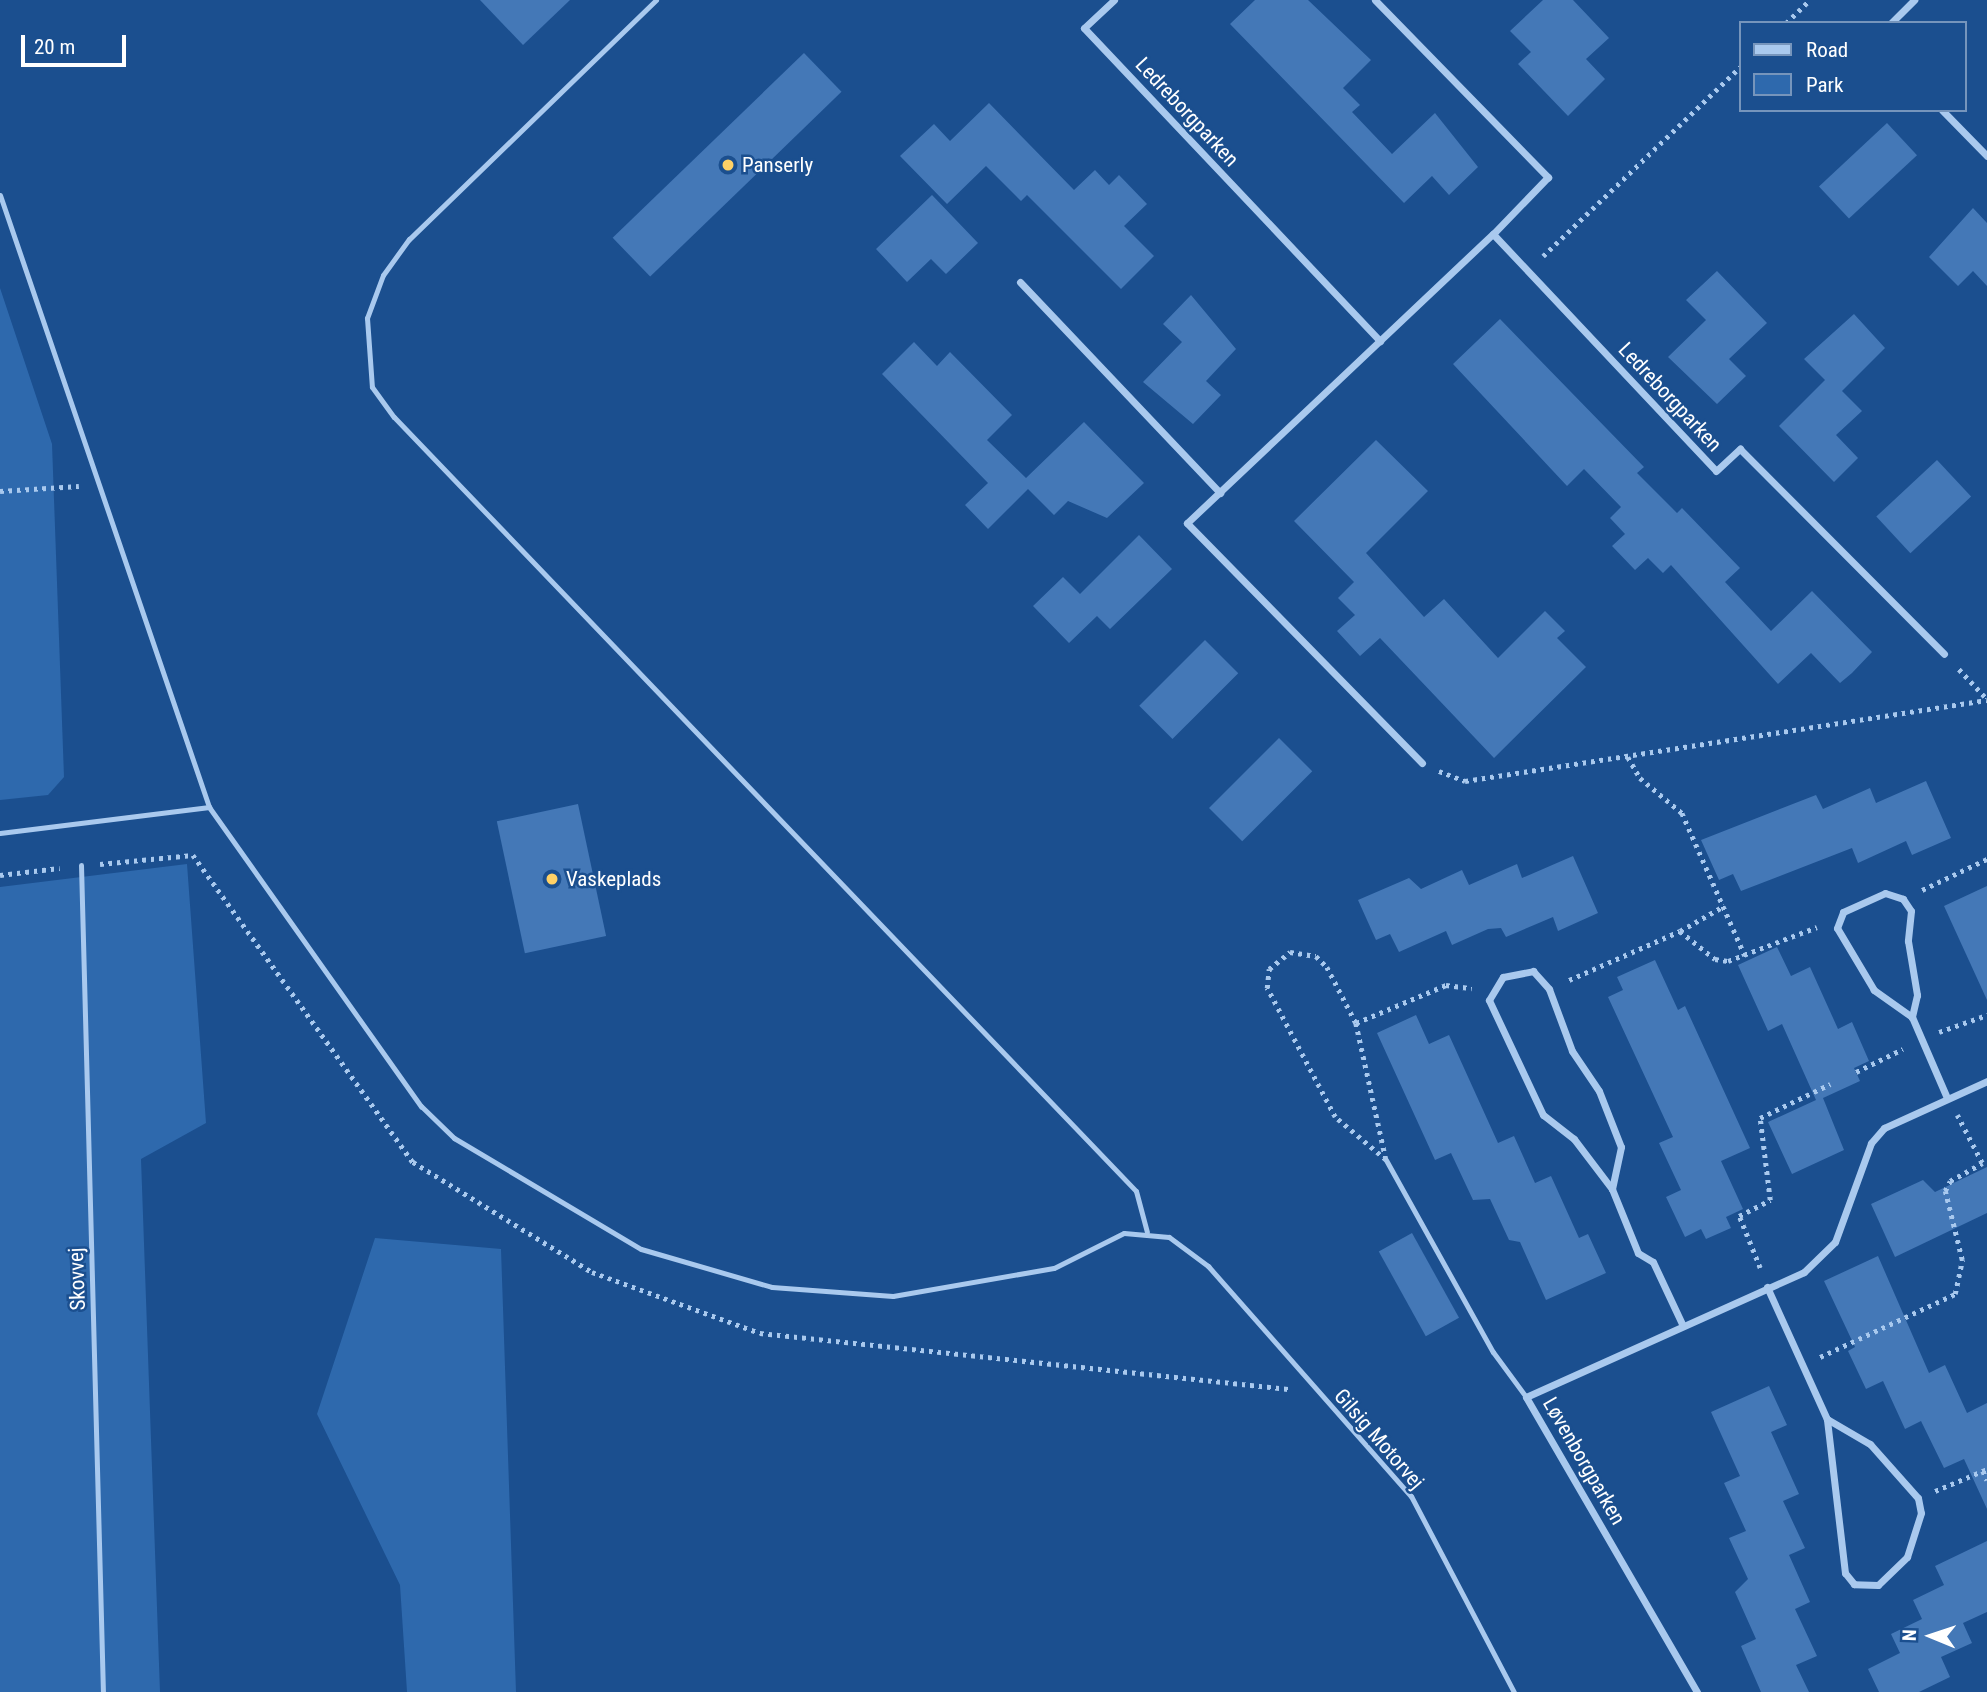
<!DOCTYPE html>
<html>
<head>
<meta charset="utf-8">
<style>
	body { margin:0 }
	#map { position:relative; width:1987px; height:1692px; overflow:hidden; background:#1b4f8f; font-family:"Roboto Condensed",sans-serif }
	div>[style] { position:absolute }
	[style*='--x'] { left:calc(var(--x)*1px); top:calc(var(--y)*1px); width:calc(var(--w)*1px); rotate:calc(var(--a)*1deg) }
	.green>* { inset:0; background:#2e69ad }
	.building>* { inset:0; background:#4478b7; transform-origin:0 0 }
	.path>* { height:4.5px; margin-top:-2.25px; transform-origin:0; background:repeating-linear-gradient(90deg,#a9c9ee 0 3.5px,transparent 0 8.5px) }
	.service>* { height:5px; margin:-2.5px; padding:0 2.5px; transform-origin:2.5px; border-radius:2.5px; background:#a9c9ee }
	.minor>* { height:7px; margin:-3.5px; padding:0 3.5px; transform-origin:3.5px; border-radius:3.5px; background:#a9c9ee }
	.dots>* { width:19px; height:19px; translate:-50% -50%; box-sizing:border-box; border:4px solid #1b4f8f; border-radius:50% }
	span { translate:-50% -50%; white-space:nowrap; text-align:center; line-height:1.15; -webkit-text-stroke:5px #1b4f8f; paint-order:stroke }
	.street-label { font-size:21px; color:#fff }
	.poi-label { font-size:21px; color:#fff }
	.left { translate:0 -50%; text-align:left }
	.legend { position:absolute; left:1739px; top:21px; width:228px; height:91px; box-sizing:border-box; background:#1b4f8f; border:2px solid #7695bc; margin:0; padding:9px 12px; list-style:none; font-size:21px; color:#fff }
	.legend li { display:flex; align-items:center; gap:14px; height:35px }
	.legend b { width:35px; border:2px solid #7695bc }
	.north { position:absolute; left:1896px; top:1601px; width:70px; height:70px; -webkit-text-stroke:5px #1b4f8f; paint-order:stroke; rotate:272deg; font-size:19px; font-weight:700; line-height:28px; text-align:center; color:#fff }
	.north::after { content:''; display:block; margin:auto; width:24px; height:32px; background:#fff; clip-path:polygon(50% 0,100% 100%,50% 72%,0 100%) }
	.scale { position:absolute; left:21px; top:35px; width:105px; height:32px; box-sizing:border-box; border:4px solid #fff; border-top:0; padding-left:9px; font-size:21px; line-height:24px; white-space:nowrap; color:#fff; -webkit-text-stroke:5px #1b4f8f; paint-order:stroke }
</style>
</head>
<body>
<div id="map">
	<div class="green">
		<div style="clip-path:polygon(0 288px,52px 444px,64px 777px,48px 795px,0 800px)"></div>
		<div style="clip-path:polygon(187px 864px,206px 1123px,141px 1159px,160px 1692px,0 1692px,0 887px)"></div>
		<div style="clip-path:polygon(375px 1238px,501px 1249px,516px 1692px,407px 1692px,400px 1585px,317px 1414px)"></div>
	</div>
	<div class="building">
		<div style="clip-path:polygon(480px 0,570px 0,523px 45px)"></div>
		<div style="clip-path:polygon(1255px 0,1308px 0,1371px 60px,1343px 88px,1360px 105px,1352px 112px,1392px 154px,1435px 113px,1478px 167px,1449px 195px,1432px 176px,1404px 203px,1230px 24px)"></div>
		<div style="clip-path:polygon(1543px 0,1573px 0,1609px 38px,1586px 59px,1605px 79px,1568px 116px,1518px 64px,1531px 52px,1510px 31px)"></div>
		<div style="left:804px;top:53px;width:54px;height:266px;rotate:46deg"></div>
		<div style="clip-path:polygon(989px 103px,1074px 190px,1095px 170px,1109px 185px,1119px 175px,1147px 204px,1124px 226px,1154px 256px,1121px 289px,1027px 195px,1021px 201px,986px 166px,947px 204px,900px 156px,934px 124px,950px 141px)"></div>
		<div style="left:1887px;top:123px;width:44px;height:93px;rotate:47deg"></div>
		<div style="clip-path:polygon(932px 195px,978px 243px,946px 274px,931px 259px,907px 282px,876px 249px)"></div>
		<div style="clip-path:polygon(1973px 208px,1987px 223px,1987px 286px,1973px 271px,1958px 286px,1929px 257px)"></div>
		<div style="clip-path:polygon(1717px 271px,1767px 323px,1729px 359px,1746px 376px,1717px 404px,1668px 357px,1706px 320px,1686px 300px)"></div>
		<div style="clip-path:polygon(1191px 295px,1236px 349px,1206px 381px,1221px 395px,1193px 424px,1143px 382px,1182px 342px,1163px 324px)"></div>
		<div style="clip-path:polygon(1854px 314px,1885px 348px,1842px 391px,1862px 411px,1836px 435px,1858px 458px,1834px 482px,1779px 426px,1825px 380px,1804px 359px)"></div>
		<div style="clip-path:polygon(1500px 319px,1644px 467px,1637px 473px,1677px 513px,1682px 508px,1740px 568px,1725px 582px,1771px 631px,1812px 591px,1872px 652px,1852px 673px,1840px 683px,1811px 653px,1778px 684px,1671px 565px,1663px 573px,1648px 558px,1635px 570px,1612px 546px,1625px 534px,1610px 518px,1621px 507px,1584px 469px,1567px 486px,1453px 364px)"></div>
		<div style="clip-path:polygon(914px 342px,937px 366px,950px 352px,1012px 415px,987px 440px,1026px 478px,1084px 422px,1144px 483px,1107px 518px,1068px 501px,1054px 515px,1028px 489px,988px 529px,965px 505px,988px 483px,882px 374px)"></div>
		<div style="clip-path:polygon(1376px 440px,1428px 491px,1366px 553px,1424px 617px,1444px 599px,1498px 658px,1545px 611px,1565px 631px,1557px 638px,1586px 667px,1494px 758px,1380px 638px,1360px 656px,1337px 631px,1355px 615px,1338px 598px,1354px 582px,1294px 521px)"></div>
		<div style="left:1937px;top:460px;width:50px;height:83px;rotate:47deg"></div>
		<div style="clip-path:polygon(1139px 535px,1172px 569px,1110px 629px,1097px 616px,1069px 643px,1033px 606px,1063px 577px,1080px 594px)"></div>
		<div style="left:1205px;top:640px;width:47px;height:93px;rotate:45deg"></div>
		<div style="left:1279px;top:738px;width:47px;height:99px;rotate:45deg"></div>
		<div style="clip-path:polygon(1926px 781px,1951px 838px,1912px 855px,1906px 841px,1858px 863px,1852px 848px,1741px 891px,1733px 874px,1719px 880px,1701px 840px,1816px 795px,1823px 809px,1870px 788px,1876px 803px)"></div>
		<div style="left:578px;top:804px;width:135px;height:83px;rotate:78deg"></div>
		<div style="clip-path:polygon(1573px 856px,1598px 913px,1558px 931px,1553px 917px,1506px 937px,1501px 928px,1488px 929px,1452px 945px,1446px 931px,1399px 952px,1390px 934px,1376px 940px,1358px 900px,1409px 878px,1421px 889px,1462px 870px,1469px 885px,1517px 864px,1522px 878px)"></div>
		<div style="clip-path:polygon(1987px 886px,1987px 1000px,1944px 906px)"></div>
		<div style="clip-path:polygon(1777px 947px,1791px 976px,1810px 967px,1838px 1029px,1852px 1022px,1869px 1061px,1854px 1068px,1860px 1081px,1823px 1098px,1844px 1150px,1792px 1174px,1768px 1122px,1816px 1100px,1782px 1024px,1768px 1031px,1738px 965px)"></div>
		<div style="clip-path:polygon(1655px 960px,1678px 1010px,1685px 1006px,1750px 1148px,1721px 1161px,1743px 1209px,1726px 1217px,1731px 1228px,1706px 1239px,1701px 1229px,1685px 1237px,1666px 1197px,1681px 1190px,1659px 1143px,1673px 1137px,1608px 997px,1623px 990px,1617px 977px)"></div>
		<div style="clip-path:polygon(1416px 1015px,1429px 1044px,1449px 1035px,1498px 1143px,1514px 1136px,1535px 1183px,1551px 1176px,1579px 1238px,1588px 1234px,1606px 1273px,1546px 1300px,1520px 1242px,1509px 1240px,1490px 1199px,1473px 1200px,1451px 1153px,1435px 1160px,1377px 1033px)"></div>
		<div style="clip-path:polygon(1987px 1167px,1987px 1213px,1895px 1257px,1871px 1204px,1923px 1180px,1935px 1192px)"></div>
		<div style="left:1412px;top:1233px;width:97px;height:38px;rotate:61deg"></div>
		<div style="clip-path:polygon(1878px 1256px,1929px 1373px,1945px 1365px,1967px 1413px,1987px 1403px,1987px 1509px,1964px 1459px,1944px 1468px,1921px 1421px,1905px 1429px,1883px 1381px,1866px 1389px,1848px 1351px,1855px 1347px,1824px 1281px)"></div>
		<div style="clip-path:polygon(1769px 1386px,1787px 1425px,1771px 1432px,1799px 1494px,1783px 1501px,1805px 1548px,1789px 1555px,1810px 1602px,1795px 1609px,1817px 1656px,1796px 1665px,1809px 1692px,1761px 1692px,1741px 1646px,1756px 1639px,1735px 1592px,1748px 1579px,1729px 1538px,1746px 1531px,1724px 1483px,1740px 1476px,1711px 1412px)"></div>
		<div style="clip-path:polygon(1987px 1541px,1987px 1612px,1963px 1623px,1972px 1643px,1941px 1657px,1950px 1677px,1919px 1692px,1879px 1692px,1868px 1669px,1900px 1653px,1891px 1634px,1922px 1619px,1913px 1600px,1944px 1585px,1935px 1566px)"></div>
	</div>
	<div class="path">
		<div style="--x:1786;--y:23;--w:33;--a:-44"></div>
		<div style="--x:1543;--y:256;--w:273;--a:-43.8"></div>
		<div style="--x:0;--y:491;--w:79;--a:-3.6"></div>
		<div style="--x:1959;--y:669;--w:41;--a:47"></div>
		<div style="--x:1628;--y:757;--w:24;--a:60"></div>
		<div style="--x:1640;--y:778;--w:55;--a:39.8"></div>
		<div style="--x:1682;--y:813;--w:156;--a:66.2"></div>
		<div style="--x:1439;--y:771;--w:28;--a:21"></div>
		<div style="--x:1465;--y:781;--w:528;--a:-8.82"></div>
		<div style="--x:100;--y:864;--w:93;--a:-5.5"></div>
		<div style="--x:193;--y:855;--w:378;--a:54.4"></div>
		<div style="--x:413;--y:1162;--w:210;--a:31.6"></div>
		<div style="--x:592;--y:1272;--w:179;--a:20"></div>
		<div style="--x:760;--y:1333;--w:531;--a:6.05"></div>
		<div style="--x:0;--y:875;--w:60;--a:-6.7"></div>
		<div style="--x:1922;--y:890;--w:72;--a:-25.5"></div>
		<div style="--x:1680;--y:931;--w:51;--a:-29.6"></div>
		<div style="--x:1290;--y:952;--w:26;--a:9"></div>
		<div style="--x:1316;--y:956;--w:16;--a:45"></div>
		<div style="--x:1327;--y:967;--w:63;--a:62.6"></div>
		<div style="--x:1356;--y:1023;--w:140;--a:77.6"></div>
		<div style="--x:1386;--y:1160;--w:67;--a:-139.9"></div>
		<div style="--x:1335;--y:1117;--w:146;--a:-117.8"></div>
		<div style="--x:1267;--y:988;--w:19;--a:-84"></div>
		<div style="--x:1269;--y:969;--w:27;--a:-39"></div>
		<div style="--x:1569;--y:980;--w:121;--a:-23.8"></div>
		<div style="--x:1680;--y:931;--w:45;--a:38.7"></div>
		<div style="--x:1715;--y:959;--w:13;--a:9"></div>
		<div style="--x:1728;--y:961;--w:95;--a:-20.9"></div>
		<div style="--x:1356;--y:1023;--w:98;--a:-22.9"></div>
		<div style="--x:1446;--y:985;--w:26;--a:7"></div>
		<div style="--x:1939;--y:1032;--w:51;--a:-19.5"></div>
		<div style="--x:1856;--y:1072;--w:52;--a:-26.1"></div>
		<div style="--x:1760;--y:1268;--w:56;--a:-112"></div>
		<div style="--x:1739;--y:1216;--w:35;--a:-27"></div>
		<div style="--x:1770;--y:1200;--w:83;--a:-97"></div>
		<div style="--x:1760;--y:1118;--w:78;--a:-25.9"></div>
		<div style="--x:1820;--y:1357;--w:149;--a:-25"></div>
		<div style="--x:1955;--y:1294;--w:35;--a:-78"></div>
		<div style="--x:1962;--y:1260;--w:71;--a:-103.8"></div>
		<div style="--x:1945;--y:1191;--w:11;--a:-63"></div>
		<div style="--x:1950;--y:1181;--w:37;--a:-29"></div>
		<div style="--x:1982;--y:1163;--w:54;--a:-117.5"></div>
		<div style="--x:1983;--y:1471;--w:10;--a:66"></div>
		<div style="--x:1935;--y:1491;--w:56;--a:-22.9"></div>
	</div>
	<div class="service">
		<div style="--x:656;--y:0;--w:344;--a:135.9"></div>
		<div style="--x:409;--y:239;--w:44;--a:125.8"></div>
		<div style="--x:383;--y:275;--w:46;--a:110.4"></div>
		<div style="--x:367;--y:318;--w:69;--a:85.9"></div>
		<div style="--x:372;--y:387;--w:37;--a:54"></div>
		<div style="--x:394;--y:417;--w:1072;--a:46.21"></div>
		<div style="--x:1136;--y:1191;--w:42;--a:75"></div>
		<div style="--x:0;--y:195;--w:647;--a:71.14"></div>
		<div style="--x:209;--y:807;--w:367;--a:54.7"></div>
		<div style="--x:421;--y:1106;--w:46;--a:44.1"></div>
		<div style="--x:454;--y:1138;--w:217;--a:30.7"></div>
		<div style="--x:641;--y:1249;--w:136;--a:16.2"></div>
		<div style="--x:772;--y:1287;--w:121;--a:4.3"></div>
		<div style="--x:893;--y:1296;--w:163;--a:-9.9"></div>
		<div style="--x:1054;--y:1268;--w:78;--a:-26.6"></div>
		<div style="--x:1124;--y:1233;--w:45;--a:5.1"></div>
		<div style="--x:1169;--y:1237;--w:49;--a:36.6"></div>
		<div style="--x:1208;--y:1266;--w:307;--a:48.6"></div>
		<div style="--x:1411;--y:1496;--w:221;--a:62.3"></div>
		<div style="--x:0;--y:833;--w:211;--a:-7.1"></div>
		<div style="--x:81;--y:865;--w:827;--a:88.48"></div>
		<div style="--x:1386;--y:1160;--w:220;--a:60.9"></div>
		<div style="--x:1493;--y:1352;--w:56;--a:53.7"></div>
	</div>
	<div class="minor">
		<div style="--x:1114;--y:0;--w:41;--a:137"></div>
		<div style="--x:1084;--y:28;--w:431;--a:46.6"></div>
		<div style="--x:1375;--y:0;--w:248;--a:45.7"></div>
		<div style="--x:1548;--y:177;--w:79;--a:134"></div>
		<div style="--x:1891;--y:23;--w:33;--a:-45"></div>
		<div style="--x:1942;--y:110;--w:64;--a:45.6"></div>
		<div style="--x:1020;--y:282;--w:291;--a:46.5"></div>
		<div style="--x:1422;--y:763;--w:336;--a:-134.4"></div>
		<div style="--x:1187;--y:523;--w:421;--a:-43.4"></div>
		<div style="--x:1493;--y:234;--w:325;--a:46.7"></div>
		<div style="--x:1716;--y:471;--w:33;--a:-43"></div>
		<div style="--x:1740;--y:449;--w:289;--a:45.1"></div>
		<div style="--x:1912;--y:1017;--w:47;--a:-144.6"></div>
		<div style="--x:1874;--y:990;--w:72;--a:-120.8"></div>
		<div style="--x:1837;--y:928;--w:17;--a:-69"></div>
		<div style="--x:1843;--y:912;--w:46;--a:-24.3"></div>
		<div style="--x:1885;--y:893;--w:19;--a:18"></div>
		<div style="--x:1903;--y:899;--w:14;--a:56"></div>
		<div style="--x:1911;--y:911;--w:30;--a:96"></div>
		<div style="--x:1908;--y:941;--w:55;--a:80.5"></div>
		<div style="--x:1917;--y:995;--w:23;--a:103"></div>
		<div style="--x:1912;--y:1017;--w:88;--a:66.6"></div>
		<div style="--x:1612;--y:1189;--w:63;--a:-127.2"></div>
		<div style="--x:1574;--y:1139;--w:39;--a:-142"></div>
		<div style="--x:1543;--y:1115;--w:127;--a:-115.2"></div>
		<div style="--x:1489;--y:1000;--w:27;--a:-59"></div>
		<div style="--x:1503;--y:977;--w:31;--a:-11"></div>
		<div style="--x:1533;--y:971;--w:24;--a:48"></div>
		<div style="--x:1549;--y:989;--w:66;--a:69.6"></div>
		<div style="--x:1572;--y:1051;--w:48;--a:56"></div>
		<div style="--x:1599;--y:1091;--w:60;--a:68.6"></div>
		<div style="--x:1621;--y:1147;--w:43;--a:102.1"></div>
		<div style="--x:1612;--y:1189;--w:69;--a:67.9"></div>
		<div style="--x:1638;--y:1253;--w:17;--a:31"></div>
		<div style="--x:1653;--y:1262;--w:68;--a:64.9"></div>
		<div style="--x:1767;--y:1287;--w:145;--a:65.6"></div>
		<div style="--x:1827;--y:1419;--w:50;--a:30.2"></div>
		<div style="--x:1870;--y:1444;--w:72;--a:48.4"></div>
		<div style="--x:1918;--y:1498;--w:15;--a:79"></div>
		<div style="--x:1921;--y:1513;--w:46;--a:107.7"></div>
		<div style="--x:1907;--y:1557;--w:40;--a:136"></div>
		<div style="--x:1878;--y:1585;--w:24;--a:-178"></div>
		<div style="--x:1854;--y:1584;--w:14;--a:-129"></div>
		<div style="--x:1845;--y:1573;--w:155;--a:-96.7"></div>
		<div style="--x:1697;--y:1692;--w:341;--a:-120.1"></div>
		<div style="--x:1526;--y:1397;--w:305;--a:-24.2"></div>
		<div style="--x:1804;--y:1272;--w:43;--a:-44.1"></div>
		<div style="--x:1835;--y:1242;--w:105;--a:-70"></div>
		<div style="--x:1871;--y:1143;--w:20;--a:-49"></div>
		<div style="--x:1884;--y:1128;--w:113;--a:-24.5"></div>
	</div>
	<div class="dots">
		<div style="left:728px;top:165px;background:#ffd166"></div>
		<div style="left:552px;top:879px;background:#ffd166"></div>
	</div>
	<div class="street-label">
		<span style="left:1187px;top:112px;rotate:47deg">Ledreborgparken</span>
		<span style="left:1670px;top:397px;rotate:47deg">Ledreborgparken</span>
		<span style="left:77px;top:1279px;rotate:-92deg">Skovvej</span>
		<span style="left:1379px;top:1439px;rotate:49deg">Gilsig Motorvej</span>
		<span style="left:1584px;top:1461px;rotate:60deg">Løvenborgparken</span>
	</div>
	<div class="poi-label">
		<span class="left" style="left:742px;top:165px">Panserly</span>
		<span class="left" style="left:566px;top:879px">Vaskeplads</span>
	</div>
	<ul class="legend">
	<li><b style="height:9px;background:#a9c9ee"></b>Road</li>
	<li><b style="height:19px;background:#2e69ad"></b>Park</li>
	</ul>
	<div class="north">N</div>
	<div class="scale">20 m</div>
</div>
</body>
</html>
